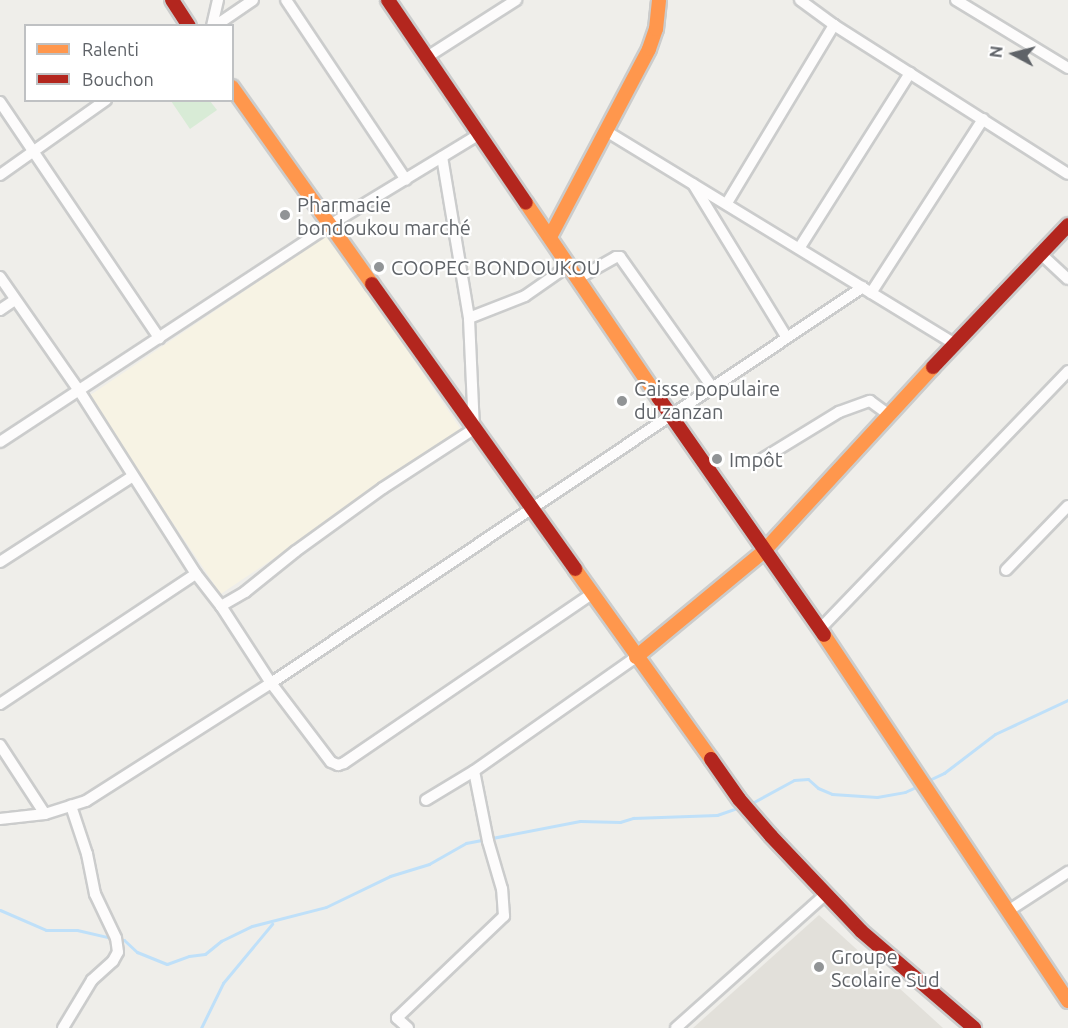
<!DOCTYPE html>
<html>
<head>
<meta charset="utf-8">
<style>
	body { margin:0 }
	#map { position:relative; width:1068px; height:1028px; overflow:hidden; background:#efeeea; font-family:Ubuntu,sans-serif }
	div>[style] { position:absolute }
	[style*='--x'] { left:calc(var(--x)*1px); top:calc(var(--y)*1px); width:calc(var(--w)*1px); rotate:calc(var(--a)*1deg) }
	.commercial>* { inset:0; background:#f7f3e4; transform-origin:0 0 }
	.education>* { inset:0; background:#e2e0da }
	.green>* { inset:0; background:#d8ebd6 }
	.stream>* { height:3px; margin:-1.5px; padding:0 1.5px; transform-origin:1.5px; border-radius:1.5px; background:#bfe0f9 }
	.roads { filter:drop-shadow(2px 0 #cbcccc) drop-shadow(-2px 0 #cbcccc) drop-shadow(0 2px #cbcccc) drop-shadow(0 -2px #cbcccc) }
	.street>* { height:10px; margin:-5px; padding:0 5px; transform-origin:5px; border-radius:5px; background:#fdfcfc }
	.slow>* { height:14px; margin:-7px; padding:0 7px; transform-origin:7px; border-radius:7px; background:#ff974d }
	.jam>* { height:14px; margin:-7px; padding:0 7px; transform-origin:7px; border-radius:7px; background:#b3261e }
	.dots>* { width:16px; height:16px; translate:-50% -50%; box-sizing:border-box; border:3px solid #fff; border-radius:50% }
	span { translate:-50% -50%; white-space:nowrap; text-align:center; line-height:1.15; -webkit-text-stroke:4.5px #fff; paint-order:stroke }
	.poi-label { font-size:20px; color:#5f6368 }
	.left { translate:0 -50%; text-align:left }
	.legend { position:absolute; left:24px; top:24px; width:210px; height:78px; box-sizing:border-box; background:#fff; border:2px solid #bfc1c3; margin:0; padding:8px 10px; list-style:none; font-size:18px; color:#5f6368 }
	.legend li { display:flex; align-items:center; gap:12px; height:30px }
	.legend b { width:30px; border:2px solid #bfc1c3 }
	.north { position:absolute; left:984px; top:24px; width:60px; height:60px; -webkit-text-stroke:4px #fff; paint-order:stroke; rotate:277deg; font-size:16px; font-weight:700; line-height:24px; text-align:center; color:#5f6368 }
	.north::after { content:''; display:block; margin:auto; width:21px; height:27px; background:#5f6368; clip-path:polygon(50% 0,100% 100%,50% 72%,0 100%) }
</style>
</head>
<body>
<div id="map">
	<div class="commercial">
		<div style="left:329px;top:234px;width:238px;height:291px;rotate:56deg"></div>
	</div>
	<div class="education">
		<div style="clip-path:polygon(819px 915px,943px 1028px,693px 1028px)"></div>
	</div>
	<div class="green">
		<div style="clip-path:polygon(171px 101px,210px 101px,217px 110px,190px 129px)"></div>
	</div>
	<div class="stream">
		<div style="--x:927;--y:781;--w:19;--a:-25"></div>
		<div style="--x:944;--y:773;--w:64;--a:-37.4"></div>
		<div style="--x:995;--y:734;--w:81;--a:-25"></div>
		<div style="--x:752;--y:803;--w:48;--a:-28.7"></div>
		<div style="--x:794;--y:780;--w:14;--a:-4"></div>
		<div style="--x:808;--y:779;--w:13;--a:42"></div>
		<div style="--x:818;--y:788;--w:15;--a:23"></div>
		<div style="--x:832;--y:794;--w:45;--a:3.8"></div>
		<div style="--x:877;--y:797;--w:28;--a:-10"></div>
		<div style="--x:905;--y:792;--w:14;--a:-25"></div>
		<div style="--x:0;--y:910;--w:50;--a:23.5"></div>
		<div style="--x:46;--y:930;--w:31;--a:0"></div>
		<div style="--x:77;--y:930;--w:36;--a:13"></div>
		<div style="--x:119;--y:940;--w:5;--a:0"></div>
		<div style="--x:124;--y:940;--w:18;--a:43"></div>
		<div style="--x:137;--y:952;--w:32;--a:22"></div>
		<div style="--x:167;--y:964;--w:23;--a:-20"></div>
		<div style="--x:189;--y:956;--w:16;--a:-7"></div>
		<div style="--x:205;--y:954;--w:21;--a:-39"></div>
		<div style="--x:221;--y:941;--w:34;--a:-26"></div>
		<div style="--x:252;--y:926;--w:76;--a:-14.4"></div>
		<div style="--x:326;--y:907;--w:71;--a:-25.8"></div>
		<div style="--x:390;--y:876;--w:41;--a:-17.1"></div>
		<div style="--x:429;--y:864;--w:43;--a:-29.6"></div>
		<div style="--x:466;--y:843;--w:116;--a:-10.9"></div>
		<div style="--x:580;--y:821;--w:40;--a:1.4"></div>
		<div style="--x:620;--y:822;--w:14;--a:-17"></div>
		<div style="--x:633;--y:818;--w:84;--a:-2"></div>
		<div style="--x:717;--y:815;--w:24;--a:-19"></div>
		<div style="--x:201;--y:1028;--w:50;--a:-63.9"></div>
		<div style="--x:223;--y:983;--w:77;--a:-50.3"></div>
	</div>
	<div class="roads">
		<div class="street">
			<div style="--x:286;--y:0;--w:216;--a:56.3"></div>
			<div style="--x:800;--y:0;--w:42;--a:36.3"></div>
			<div style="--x:834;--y:25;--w:277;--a:32.5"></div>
			<div style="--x:956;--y:0;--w:131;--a:31.3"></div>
			<div style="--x:212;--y:26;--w:27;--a:-77"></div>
			<div style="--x:215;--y:26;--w:46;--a:-34.4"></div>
			<div style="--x:427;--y:57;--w:106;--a:-32.6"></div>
			<div style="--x:0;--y:102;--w:285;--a:56"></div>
			<div style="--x:606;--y:131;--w:410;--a:31.4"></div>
			<div style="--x:0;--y:175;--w:130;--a:-35.3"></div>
			<div style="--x:693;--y:184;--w:180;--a:58.6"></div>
			<div style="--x:727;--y:203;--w:208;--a:-59"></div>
			<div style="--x:800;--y:247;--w:206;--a:-57.7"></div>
			<div style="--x:1042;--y:255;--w:35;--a:43"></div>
			<div style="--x:0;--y:277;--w:140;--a:55.2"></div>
			<div style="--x:80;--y:392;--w:216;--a:57.5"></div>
			<div style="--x:196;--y:574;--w:41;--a:52"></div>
			<div style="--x:221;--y:606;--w:92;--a:57"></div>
			<div style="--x:271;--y:683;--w:99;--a:52.8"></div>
			<div style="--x:331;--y:762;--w:8;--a:23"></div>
			<div style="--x:338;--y:765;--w:6;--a:-18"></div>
			<div style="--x:344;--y:763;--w:300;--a:-34.3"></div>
			<div style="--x:577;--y:279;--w:45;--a:-29.4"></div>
			<div style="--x:616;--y:257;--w:4;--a:0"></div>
			<div style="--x:620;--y:257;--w:159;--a:54.7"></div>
			<div style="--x:871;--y:293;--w:207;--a:-57.2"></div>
			<div style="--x:0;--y:310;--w:18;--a:-34"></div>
			<div style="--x:469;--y:318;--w:60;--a:-21.4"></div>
			<div style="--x:525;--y:296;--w:52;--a:-34.9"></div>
			<div style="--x:0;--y:442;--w:395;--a:-33.3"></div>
			<div style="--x:330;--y:225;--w:173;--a:-31.3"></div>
			<div style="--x:759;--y:461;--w:94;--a:-31.5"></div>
			<div style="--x:839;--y:412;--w:33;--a:-20"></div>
			<div style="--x:870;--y:401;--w:22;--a:36"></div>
			<div style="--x:0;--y:562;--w:158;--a:-32.9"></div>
			<div style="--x:1006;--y:570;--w:89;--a:-45.9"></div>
			<div style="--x:221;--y:606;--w:28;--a:-30"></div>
			<div style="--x:245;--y:592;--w:65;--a:-38.8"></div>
			<div style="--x:296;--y:551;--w:107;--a:-35.9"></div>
			<div style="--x:383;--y:488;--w:108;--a:-33"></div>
			<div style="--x:474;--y:429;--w:111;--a:-92.6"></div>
			<div style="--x:469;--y:318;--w:163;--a:-99.5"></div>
			<div style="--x:820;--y:629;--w:358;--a:-46.1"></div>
			<div style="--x:0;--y:704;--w:235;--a:-33.6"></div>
			<div style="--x:0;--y:745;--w:82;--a:56.9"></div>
			<div style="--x:426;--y:800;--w:56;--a:-31.1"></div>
			<div style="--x:474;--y:771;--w:198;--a:-35.1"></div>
			<div style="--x:0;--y:819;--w:45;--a:-6.3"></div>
			<div style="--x:45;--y:814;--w:43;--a:-17.6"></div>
			<div style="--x:86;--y:801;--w:219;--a:-32.5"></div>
			<div style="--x:271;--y:683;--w:712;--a:-33.78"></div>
			<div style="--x:1008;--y:911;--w:72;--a:-33"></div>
			<div style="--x:63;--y:1028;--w:56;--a:-58.9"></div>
			<div style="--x:92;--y:980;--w:28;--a:-42"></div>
			<div style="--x:113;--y:961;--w:10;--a:-61"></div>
			<div style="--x:118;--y:952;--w:14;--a:-98"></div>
			<div style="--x:116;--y:938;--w:49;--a:-115.5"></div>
			<div style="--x:95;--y:894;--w:41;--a:-101.3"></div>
			<div style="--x:87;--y:854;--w:51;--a:-108.4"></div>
			<div style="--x:408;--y:1028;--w:15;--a:-138"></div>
			<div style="--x:397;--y:1018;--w:148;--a:-43.6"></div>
			<div style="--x:504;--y:916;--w:27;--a:-94"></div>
			<div style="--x:502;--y:889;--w:50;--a:-106.3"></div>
			<div style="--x:488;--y:841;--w:71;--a:-101.3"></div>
			<div style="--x:676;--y:1028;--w:200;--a:-41.8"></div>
		</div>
		<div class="slow">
			<div style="--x:232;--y:87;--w:242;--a:54.6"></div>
			<div style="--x:526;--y:203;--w:235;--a:55.8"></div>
			<div style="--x:550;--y:237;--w:212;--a:-62.2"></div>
			<div style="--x:649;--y:49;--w:21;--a:-71"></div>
			<div style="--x:656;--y:29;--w:29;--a:-84"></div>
			<div style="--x:575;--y:569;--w:234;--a:54.4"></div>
			<div style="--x:824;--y:635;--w:440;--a:56.3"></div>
			<div style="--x:636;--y:657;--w:165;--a:-39.6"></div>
			<div style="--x:763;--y:552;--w:251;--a:-47.4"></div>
		</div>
		<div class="jam">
			<div style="--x:172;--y:0;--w:31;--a:57"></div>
			<div style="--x:388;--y:0;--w:245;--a:55.8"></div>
			<div style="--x:372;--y:284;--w:350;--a:54.5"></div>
			<div style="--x:933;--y:367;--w:196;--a:-46.4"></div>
			<div style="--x:658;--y:397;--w:290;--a:55.1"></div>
			<div style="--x:711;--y:759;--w:49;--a:55"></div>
			<div style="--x:739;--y:799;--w:49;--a:49.1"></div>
			<div style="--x:771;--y:836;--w:131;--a:46.5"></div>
			<div style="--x:861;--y:931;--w:149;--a:40.6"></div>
		</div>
	</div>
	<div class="dots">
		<div style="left:285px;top:215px;background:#919496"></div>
		<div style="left:379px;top:267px;background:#919496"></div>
		<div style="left:622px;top:401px;background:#919496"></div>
		<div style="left:717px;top:459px;background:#919496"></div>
		<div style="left:819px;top:967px;background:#919496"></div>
	</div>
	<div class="poi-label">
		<span class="left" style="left:297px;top:216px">Pharmacie<br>bondoukou marché</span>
		<span class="left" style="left:391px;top:267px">COOPEC BONDOUKOU</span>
		<span class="left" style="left:634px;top:400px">Caisse populaire<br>du zanzan</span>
		<span class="left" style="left:729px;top:459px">Impôt</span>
		<span class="left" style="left:831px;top:968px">Groupe<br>Scolaire Sud</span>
	</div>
	<ul class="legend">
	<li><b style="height:8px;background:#ff974d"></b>Ralenti</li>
	<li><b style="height:8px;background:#b3261e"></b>Bouchon</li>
	</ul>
	<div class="north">N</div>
</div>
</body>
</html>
